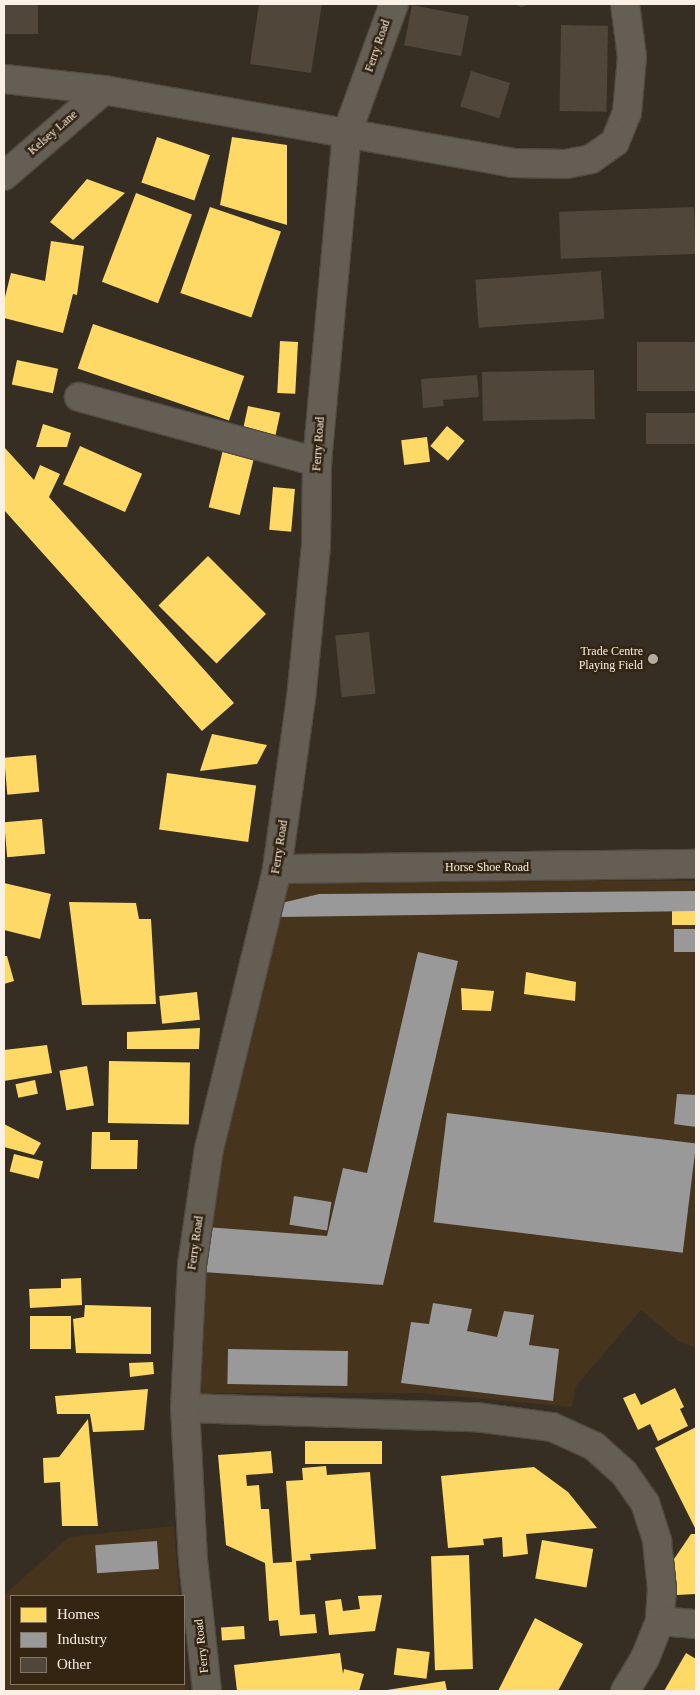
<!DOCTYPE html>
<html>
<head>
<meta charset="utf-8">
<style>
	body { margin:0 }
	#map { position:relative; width:700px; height:1695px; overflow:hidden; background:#362e23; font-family:Georgia,serif }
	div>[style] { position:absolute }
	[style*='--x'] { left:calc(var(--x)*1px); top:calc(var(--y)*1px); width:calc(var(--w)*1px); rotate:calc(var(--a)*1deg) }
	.built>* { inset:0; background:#46341c }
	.homes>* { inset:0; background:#ffd966; transform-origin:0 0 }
	.industry>* { inset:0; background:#999; transform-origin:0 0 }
	.building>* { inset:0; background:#50473a; transform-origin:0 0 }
	.roads { filter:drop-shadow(1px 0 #514a40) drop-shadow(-1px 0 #514a40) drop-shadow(0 1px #514a40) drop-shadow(0 -1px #514a40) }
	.minor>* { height:28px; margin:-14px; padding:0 14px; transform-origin:14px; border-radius:14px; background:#645e55 }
	.dots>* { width:14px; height:14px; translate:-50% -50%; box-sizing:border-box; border:2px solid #332512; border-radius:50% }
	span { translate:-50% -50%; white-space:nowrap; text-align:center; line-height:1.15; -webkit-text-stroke:5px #332512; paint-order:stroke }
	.street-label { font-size:12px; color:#faf0e5 }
	.poi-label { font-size:12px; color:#faf0e5 }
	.right { translate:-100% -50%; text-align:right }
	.frame { position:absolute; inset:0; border:5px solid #faf0e5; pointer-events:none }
	.legend { position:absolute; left:10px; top:1595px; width:175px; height:90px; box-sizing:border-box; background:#332512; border:1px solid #837666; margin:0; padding:6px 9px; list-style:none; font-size:15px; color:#faf0e5 }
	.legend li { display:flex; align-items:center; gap:10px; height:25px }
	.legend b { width:25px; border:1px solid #837666 }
</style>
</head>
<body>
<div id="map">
	<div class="built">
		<div style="clip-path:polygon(298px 857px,495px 880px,696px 881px,696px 1348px,678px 1341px,641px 1310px,576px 1386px,572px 1407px,419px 1393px,181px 1393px,209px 1139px,262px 948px)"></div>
		<div style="clip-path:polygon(174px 1526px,179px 1596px,11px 1596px,11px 1684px,184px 1684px,184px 1655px,186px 1691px,4px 1691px,4px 1595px,69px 1537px)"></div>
	</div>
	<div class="homes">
		<div style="left:157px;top:137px;width:56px;height:48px;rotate:19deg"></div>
		<div style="clip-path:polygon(232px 137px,287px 145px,287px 225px,220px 205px)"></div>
		<div style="clip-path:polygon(87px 179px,125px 193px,73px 240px,50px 222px)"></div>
		<div style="left:136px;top:193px;width:60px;height:95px;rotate:21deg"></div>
		<div style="left:210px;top:207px;width:75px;height:91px;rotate:19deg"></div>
		<div style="clip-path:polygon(51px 241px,84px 246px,77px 295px,73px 294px,63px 333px,4px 318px,4px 301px,11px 273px,45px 281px)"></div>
		<div style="left:93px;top:324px;width:160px;height:47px;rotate:19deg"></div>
		<div style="left:280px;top:341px;width:18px;height:52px;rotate:3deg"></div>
		<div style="left:17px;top:360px;width:42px;height:25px;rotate:12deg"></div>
		<div style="left:248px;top:406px;width:33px;height:23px;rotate:12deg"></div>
		<div style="clip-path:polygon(43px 424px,71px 433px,67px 447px,36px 447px)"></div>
		<div style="left:447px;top:426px;width:23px;height:26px;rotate:40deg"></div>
		<div style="left:427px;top:437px;width:25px;height:26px;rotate:83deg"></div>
		<div style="left:80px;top:446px;width:68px;height:42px;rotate:24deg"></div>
		<div style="clip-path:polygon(4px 447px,34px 480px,40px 465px,60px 474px,49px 497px,234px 703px,202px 731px,4px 510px)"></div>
		<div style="left:223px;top:450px;width:32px;height:59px;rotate:14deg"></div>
		<div style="left:273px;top:487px;width:22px;height:43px;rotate:5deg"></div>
		<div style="left:208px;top:556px;width:82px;height:70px;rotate:45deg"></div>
		<div style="clip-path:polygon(212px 734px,267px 745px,257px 764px,200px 771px)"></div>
		<div style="left:36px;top:755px;width:37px;height:32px;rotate:85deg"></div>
		<div style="left:167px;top:773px;width:90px;height:57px;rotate:8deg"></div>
		<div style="left:42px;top:819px;width:35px;height:38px;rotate:85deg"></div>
		<div style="clip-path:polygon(4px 883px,51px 894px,40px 939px,4px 930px)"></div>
		<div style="clip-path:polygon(69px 902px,136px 903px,139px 919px,151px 919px,156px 1004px,82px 1005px)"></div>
		<div style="left:696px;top:909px;width:16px;height:24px;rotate:90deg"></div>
		<div style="clip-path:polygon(4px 956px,7px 956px,14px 981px,4px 984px)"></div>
		<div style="clip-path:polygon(526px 972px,576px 982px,575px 1001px,524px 994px)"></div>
		<div style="clip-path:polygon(461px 988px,494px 991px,491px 1011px,462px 1010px)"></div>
		<div style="left:197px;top:992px;width:28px;height:38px;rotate:84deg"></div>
		<div style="clip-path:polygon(200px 1028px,199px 1049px,127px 1049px,127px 1032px)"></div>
		<div style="clip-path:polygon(47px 1045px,52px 1073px,4px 1081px,4px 1050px)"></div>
		<div style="left:109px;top:1061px;width:81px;height:62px;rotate:1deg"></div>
		<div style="left:87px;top:1066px;width:40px;height:28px;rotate:80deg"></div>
		<div style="left:35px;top:1080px;width:14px;height:20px;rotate:78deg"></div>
		<div style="clip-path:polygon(4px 1124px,41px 1143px,34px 1155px,4px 1147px)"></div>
		<div style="clip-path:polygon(92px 1132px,110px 1132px,110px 1140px,138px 1140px,137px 1169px,91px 1169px)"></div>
		<div style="left:14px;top:1154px;width:30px;height:18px;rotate:14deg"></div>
		<div style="clip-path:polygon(81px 1278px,82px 1305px,30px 1308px,29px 1289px,61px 1288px,61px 1279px)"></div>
		<div style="clip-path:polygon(85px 1305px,151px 1307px,151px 1354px,76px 1353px,73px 1319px,84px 1317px)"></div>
		<div style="left:30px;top:1316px;width:41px;height:33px"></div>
		<div style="clip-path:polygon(153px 1362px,154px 1374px,130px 1377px,129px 1363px)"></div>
		<div style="clip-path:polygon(675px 1388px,684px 1407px,680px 1409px,688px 1426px,658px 1441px,650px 1424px,638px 1430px,623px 1398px,635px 1393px,641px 1405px)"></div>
		<div style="clip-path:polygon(148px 1389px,144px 1430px,93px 1432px,90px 1414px,57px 1414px,55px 1396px)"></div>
		<div style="clip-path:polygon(88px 1419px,98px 1526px,62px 1526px,60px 1482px,44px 1483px,43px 1458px,59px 1457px)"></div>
		<div style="clip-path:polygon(696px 1427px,696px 1527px,695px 1528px,655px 1448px)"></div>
		<div style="left:382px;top:1441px;width:23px;height:77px;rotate:90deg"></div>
		<div style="clip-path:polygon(271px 1451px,273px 1473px,246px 1475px,247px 1486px,259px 1485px,261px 1509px,269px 1509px,273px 1563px,292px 1562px,286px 1481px,303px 1480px,302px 1468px,326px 1466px,327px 1475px,370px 1472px,376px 1549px,310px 1554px,311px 1560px,296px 1561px,300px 1615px,315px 1614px,317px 1633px,280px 1636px,278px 1620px,269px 1621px,265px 1563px,226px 1545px,218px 1455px)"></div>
		<div style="clip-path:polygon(534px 1467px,568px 1492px,597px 1528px,526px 1534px,528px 1554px,503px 1557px,502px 1537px,483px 1539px,484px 1545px,448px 1548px,441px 1476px)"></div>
		<div style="clip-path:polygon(691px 1534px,696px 1534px,696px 1594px,677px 1595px,672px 1562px)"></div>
		<div style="left:542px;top:1540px;width:52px;height:39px;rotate:10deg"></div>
		<div style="left:469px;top:1555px;width:114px;height:38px;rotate:88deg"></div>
		<div style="clip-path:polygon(382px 1595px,375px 1631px,329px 1635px,325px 1601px,341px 1599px,343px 1611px,360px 1609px,358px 1596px)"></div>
		<div style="clip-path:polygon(535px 1618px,583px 1644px,558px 1691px,498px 1691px)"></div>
		<div style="left:244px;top:1626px;width:13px;height:23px;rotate:86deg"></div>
		<div style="left:397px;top:1648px;width:33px;height:27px;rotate:7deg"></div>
		<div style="clip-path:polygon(340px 1653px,343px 1674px,344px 1669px,364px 1674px,359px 1691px,237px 1691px,234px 1665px)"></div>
		<div style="clip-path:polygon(686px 1653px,696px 1659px,696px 1691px,664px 1691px)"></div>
		<div style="clip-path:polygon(445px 1681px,447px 1691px,387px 1691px,387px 1690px)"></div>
	</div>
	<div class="industry">
		<div style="clip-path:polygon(696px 891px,696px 911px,279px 917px,269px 906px,319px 894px)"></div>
		<div style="left:696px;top:929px;width:23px;height:22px;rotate:90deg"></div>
		<div style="clip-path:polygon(418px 952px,458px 961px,383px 1285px,203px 1272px,206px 1227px,327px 1236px,343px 1168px,367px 1173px)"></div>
		<div style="clip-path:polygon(677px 1094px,696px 1095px,696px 1127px,674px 1124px)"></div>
		<div style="left:447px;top:1113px;width:251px;height:110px;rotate:7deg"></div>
		<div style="left:294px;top:1196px;width:38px;height:29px;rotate:9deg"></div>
		<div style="clip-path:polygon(433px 1303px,472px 1309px,467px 1331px,497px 1337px,504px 1311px,534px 1315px,529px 1345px,559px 1349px,553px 1401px,401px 1383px,411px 1322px,429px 1324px)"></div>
		<div style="left:228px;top:1349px;width:120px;height:35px;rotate:1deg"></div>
		<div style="left:157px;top:1541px;width:28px;height:62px;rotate:86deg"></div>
	</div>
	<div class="building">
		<div style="left:4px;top:4px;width:34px;height:30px"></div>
		<div style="clip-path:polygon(259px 4px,322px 4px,311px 73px,250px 64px)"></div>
		<div style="clip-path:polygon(514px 4px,530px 4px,521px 7px)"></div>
		<div style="left:412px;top:5px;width:58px;height:41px;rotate:11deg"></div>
		<div style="left:561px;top:25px;width:47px;height:86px;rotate:1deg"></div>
		<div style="left:471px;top:71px;width:41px;height:37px;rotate:17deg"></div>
		<div style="left:694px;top:207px;width:47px;height:135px;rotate:88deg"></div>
		<div style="left:601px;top:271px;width:48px;height:126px;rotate:86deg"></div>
		<div style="left:696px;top:342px;width:49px;height:59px;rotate:90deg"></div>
		<div style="left:594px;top:370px;width:49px;height:112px;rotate:89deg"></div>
		<div style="clip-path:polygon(477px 375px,479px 397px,443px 400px,444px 406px,423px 408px,421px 379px)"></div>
		<div style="left:696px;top:413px;width:31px;height:50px;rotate:90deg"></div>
		<div style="left:369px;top:632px;width:62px;height:34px;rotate:84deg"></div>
	</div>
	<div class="roads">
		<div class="minor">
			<div style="--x:4;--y:79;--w:101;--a:6.3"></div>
			<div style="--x:104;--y:90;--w:414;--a:10.1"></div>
			<div style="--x:512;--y:163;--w:54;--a:1.1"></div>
			<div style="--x:566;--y:164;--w:25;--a:-11"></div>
			<div style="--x:591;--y:159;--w:29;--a:-35"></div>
			<div style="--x:615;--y:142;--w:31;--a:-68"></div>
			<div style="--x:627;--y:113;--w:56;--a:-84.9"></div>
			<div style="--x:632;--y:57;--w:53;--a:-97.5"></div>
			<div style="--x:4;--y:176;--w:132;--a:-40.7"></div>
			<div style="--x:79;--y:397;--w:247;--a:15.3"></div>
			<div style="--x:277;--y:869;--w:419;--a:-0.7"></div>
			<div style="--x:185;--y:1408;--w:291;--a:1.8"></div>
			<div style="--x:476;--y:1417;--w:77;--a:7.5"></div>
			<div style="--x:552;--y:1427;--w:46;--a:24.3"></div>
			<div style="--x:594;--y:1446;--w:40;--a:42"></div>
			<div style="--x:624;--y:1473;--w:37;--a:55"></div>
			<div style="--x:645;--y:1503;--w:40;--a:72"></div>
			<div style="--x:657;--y:1541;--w:48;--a:84.1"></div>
			<div style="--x:662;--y:1589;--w:32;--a:94"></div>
			<div style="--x:660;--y:1621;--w:40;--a:112"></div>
			<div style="--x:645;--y:1658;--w:39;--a:121"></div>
			<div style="--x:660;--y:1621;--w:36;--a:5"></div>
			<div style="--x:207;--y:1691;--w:132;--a:-96.1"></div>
			<div style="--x:193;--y:1560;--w:152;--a:-93"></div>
			<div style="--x:185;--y:1408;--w:143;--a:-87.2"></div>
			<div style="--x:192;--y:1265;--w:117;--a:-81.7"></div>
			<div style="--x:209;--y:1149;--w:288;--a:-76.3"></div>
			<div style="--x:277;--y:869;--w:172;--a:-82"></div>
			<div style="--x:301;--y:699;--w:154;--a:-84.4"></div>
			<div style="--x:316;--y:546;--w:84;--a:-89.3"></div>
			<div style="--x:317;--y:462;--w:330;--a:-84.8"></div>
			<div style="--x:347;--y:133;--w:137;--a:-70"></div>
		</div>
	</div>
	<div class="dots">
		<div style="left:653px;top:659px;background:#b5aca1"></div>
	</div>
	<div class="street-label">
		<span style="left:378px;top:46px;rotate:-71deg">Ferry Road</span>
		<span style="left:53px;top:133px;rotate:-41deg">Kelsey Lane</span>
		<span style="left:319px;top:444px;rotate:-86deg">Ferry Road</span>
		<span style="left:280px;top:847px;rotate:-81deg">Ferry Road</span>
		<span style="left:487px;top:868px">Horse Shoe Road</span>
		<span style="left:196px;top:1243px;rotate:-82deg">Ferry Road</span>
		<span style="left:202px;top:1646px;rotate:-96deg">Ferry Road</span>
	</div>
	<div class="poi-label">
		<span class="right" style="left:643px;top:659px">Trade Centre<br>Playing Field</span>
	</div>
	<div class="frame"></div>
	<ul class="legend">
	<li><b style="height:14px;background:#ffd966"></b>Homes</li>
	<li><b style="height:14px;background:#999"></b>Industry</li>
	<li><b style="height:14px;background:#50473a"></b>Other</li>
	</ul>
</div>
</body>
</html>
